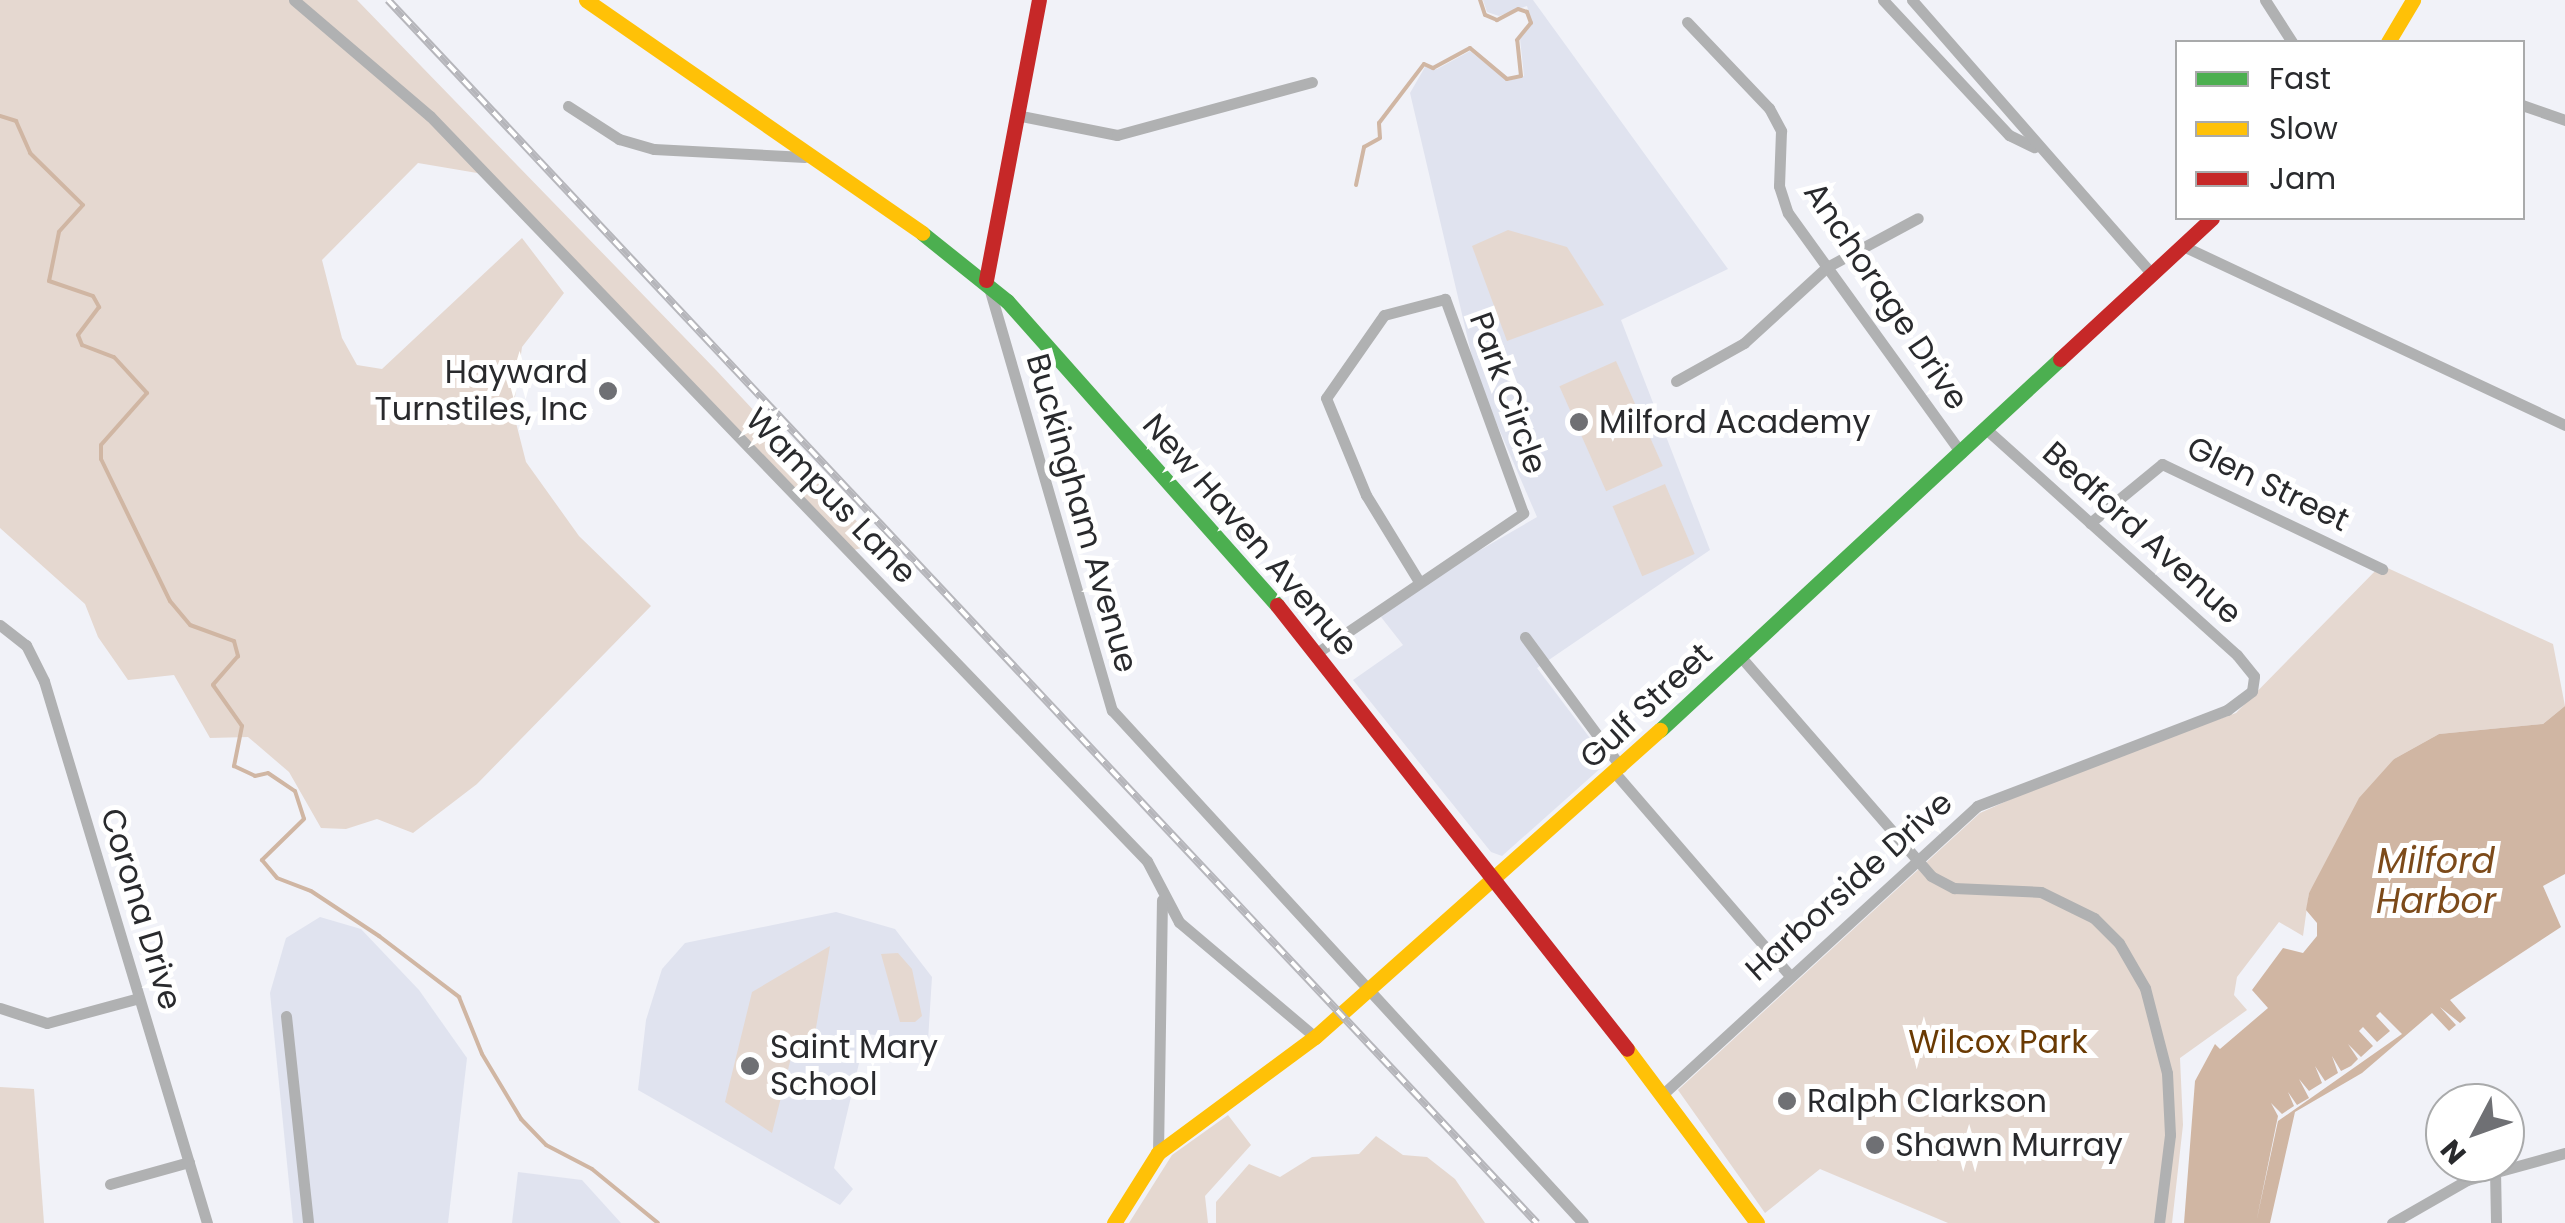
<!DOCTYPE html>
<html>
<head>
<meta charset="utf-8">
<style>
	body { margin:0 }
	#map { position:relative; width:2565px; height:1223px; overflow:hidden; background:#f1f2f8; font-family:Poppins,sans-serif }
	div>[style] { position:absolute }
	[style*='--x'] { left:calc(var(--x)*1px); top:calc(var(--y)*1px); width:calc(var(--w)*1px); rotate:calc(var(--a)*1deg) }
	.built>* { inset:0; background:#e0e3ef }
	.green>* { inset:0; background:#e5d8d0; transform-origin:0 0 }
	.water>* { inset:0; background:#d0b6a3 }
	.pier>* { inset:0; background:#f1f2f8 }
	.stream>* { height:4px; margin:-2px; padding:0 2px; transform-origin:2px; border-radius:2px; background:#d0b6a3 }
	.street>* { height:11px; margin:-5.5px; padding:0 5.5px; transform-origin:5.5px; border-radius:5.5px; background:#b0b1b2 }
	.fast>* { height:15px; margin:-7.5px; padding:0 7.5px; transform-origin:7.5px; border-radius:7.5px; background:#4caf50 }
	.slow>* { height:15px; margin:-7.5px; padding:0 7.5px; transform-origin:7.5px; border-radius:7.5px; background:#ffc107 }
	.jam>* { height:15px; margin:-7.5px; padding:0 7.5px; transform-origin:7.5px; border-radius:7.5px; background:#c62828 }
	.rail>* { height:8px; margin-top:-4px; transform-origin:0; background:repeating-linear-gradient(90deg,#fff 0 11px,#b6b6bb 0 22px); box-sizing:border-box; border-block:2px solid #b6b6bb }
	.dots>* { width:28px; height:28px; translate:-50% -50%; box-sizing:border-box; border:5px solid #fff; border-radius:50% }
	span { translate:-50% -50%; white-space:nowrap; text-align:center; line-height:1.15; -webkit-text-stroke:10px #fff; paint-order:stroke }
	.street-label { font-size:32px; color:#292a2d }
	.poi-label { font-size:32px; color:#292a2d }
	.right { translate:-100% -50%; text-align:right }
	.left { translate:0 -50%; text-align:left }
	.park-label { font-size:32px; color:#6a3a03 }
	.water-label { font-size:35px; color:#7c4a1a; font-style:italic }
	.legend { position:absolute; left:2175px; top:40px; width:350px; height:180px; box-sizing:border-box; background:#fff; border:2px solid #a9aaab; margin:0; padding:12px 18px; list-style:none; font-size:30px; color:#292a2d }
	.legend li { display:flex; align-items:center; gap:20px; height:50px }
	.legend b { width:50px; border:2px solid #a9aaab }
	.north { position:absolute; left:2425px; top:1083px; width:100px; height:100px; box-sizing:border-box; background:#fff; border:2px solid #a9aaab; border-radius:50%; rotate:229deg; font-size:28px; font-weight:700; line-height:40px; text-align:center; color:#292a2d }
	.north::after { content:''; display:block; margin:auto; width:35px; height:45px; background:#6f7074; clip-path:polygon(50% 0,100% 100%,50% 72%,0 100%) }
</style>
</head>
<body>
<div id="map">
	<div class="built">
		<div style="clip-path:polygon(1483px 0,1533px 0,1728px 269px,1621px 320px,1710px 550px,1537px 668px,1602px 754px,1603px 766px,1502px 856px,1491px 852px,1353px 680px,1403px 645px,1381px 617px,1437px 575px,1537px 517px,1477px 378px,1410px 93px,1425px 67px,1437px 69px,1470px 51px,1508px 81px,1524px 76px,1520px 39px,1532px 23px,1527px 6px,1499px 16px,1487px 12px)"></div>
		<div style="clip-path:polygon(836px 912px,895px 929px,932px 977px,928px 1041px,866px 1034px,834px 1168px,853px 1189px,840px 1205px,638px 1090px,646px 1020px,662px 969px,685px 943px)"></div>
		<div style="clip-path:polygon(320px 917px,361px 929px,419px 990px,467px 1058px,448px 1223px,293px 1223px,270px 993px,286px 938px)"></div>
		<div style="clip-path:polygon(518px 1172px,582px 1180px,621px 1223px,512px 1223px)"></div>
	</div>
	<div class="green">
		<div style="clip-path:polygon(0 0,357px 0,716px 370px,865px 530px,871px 545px,851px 551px,489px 175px,418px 163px,322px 260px,342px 338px,357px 365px,382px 369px,522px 238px,564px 293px,522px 347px,513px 411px,526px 462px,579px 536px,651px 606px,477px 784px,413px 833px,377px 819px,346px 829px,321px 828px,289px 772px,248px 737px,210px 738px,174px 675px,128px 680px,98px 637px,85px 604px,0 528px)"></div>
		<div style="clip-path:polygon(1508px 230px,1567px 247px,1604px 305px,1507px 341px,1472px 246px)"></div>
		<div style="left:1616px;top:361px;width:115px;height:62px;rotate:66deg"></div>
		<div style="left:1665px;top:484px;width:76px;height:57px;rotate:67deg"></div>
		<div style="clip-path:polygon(2381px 565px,2553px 644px,2565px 706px,2543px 724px,2439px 734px,2394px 759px,2309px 893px,2303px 936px,2279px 922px,2237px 977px,2234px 995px,2247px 1010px,2180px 1058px,2183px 1125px,2172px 1223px,1948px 1223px,1820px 1169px,1765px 1213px,1678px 1090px,1980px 813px,2074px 771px,2236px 713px)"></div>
		<div style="clip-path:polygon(830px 946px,811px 1057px,792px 1054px,772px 1133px,725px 1102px,752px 992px)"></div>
		<div style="clip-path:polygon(898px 953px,912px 969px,922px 1016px,915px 1022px,900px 1022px,881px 954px)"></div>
		<div style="clip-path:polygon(0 1087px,34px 1089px,44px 1223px,0 1223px)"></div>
		<div style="clip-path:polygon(1228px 1115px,1251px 1145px,1205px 1196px,1208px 1223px,1129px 1223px,1172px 1155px)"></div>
		<div style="clip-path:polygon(1376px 1136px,1403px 1155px,1427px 1157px,1455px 1179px,1485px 1223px,1216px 1223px,1216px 1202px,1249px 1164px,1280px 1177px,1312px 1157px,1359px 1154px)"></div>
	</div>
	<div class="water">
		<div style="clip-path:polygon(2565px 706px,2565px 874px,2543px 886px,2561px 927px,2450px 1000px,2466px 1018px,2460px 1023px,2440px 1007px,2456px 1025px,2449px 1031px,2432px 1013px,2362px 1073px,2295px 1112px,2270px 1223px,2184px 1223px,2195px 1081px,2215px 1044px,2220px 1049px,2268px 1008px,2252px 990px,2283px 948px,2303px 953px,2317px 936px,2317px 923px,2306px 910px,2309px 893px,2359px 798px,2394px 759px,2439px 734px,2543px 724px)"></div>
	</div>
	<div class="pier">
		<div style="clip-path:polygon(2380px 1012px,2402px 1034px,2278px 1121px,2256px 1223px,2278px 1116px,2271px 1103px,2282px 1114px,2294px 1106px,2288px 1092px,2297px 1105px,2309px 1098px,2299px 1079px,2309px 1091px,2322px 1083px,2315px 1066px,2325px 1081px,2338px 1073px,2332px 1056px,2341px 1071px,2351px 1066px,2358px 1059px,2348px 1044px,2361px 1057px,2373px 1046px,2359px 1031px,2363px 1027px,2377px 1042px,2390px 1031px,2376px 1016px)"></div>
	</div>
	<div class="stream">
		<div style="--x:0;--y:116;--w:17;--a:17"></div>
		<div style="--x:16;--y:121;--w:35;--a:66"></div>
		<div style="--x:30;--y:153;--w:74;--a:44.5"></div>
		<div style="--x:83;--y:205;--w:36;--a:132"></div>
		<div style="--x:59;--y:232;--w:50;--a:101.5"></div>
		<div style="--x:49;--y:281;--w:46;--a:18.8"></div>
		<div style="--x:93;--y:296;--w:13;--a:61"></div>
		<div style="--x:99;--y:307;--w:35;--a:127"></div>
		<div style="--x:78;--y:335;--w:11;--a:68"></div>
		<div style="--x:82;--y:345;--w:34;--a:21"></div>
		<div style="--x:114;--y:357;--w:49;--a:47.5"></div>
		<div style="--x:147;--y:393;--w:69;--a:131.5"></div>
		<div style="--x:101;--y:445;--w:14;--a:90"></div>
		<div style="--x:101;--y:459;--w:158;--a:64.1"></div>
		<div style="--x:170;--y:601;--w:31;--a:50"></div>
		<div style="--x:190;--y:625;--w:47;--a:20"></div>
		<div style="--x:234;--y:641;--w:16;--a:75"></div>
		<div style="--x:238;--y:656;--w:38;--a:131"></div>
		<div style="--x:213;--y:685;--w:50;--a:54.7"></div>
		<div style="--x:242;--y:726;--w:41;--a:101.3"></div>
		<div style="--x:234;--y:766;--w:23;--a:25"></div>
		<div style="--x:255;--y:776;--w:13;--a:-13"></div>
		<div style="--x:268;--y:773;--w:32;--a:34"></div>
		<div style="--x:295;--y:791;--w:29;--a:72"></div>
		<div style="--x:304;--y:819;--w:59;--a:135.7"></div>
		<div style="--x:262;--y:860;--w:23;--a:50"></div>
		<div style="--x:277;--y:878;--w:36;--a:21"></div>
		<div style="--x:311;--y:891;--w:82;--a:33.5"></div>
		<div style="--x:379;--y:936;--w:101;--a:37.3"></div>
		<div style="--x:459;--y:997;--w:61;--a:68"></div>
		<div style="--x:482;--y:1054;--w:76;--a:59"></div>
		<div style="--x:521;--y:1119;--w:36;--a:46"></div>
		<div style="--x:546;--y:1145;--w:52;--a:27.6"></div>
		<div style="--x:592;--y:1169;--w:85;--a:39.3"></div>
		<div style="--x:1356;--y:185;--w:39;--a:-78"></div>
		<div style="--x:1364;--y:147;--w:18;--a:-29"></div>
		<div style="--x:1380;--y:138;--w:15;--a:-94"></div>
		<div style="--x:1379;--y:123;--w:74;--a:-52.7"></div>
		<div style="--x:1424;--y:64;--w:10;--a:24"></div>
		<div style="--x:1433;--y:68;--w:42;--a:-28.4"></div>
		<div style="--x:1470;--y:48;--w:48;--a:40"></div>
		<div style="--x:1507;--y:79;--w:14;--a:-12"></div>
		<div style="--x:1521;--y:76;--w:36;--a:-96"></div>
		<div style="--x:1517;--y:40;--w:22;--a:-51"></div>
		<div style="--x:1531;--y:23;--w:12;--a:-110"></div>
		<div style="--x:1527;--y:12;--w:9;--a:-162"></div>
		<div style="--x:1518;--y:9;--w:24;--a:152"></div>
		<div style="--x:1497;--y:20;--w:13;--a:-157"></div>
		<div style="--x:1485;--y:15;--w:16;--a:-108"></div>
	</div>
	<div class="street">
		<div style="--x:294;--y:0;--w:179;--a:40.5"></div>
		<div style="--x:430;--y:116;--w:1034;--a:46.1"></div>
		<div style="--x:1147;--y:861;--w:69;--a:62.3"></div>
		<div style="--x:1179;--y:922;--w:178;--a:40.2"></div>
		<div style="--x:1883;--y:0;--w:185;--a:47"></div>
		<div style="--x:2009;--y:135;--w:28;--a:26"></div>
		<div style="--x:1912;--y:0;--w:364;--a:48.8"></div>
		<div style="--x:2265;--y:0;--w:50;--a:57.3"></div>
		<div style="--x:1687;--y:22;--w:119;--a:46.4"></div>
		<div style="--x:1769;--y:108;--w:26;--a:62"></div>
		<div style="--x:1781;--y:131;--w:55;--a:92.1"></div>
		<div style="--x:1779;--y:186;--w:28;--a:72"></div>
		<div style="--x:1788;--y:213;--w:296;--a:54.2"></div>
		<div style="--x:2522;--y:105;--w:46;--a:19.2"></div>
		<div style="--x:568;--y:106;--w:61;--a:32.9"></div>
		<div style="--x:619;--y:139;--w:36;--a:16"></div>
		<div style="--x:654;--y:149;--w:151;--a:3"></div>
		<div style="--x:1016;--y:115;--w:103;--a:11.2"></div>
		<div style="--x:1117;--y:135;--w:202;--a:-15.2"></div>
		<div style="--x:2183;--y:246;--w:422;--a:25.1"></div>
		<div style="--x:988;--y:284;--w:444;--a:73.8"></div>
		<div style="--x:1112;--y:710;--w:696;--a:47.44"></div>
		<div style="--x:1676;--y:381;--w:78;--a:-29.2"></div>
		<div style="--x:1744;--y:343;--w:113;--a:-42.5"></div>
		<div style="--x:1827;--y:267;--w:103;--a:-28.3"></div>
		<div style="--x:2090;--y:523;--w:93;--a:-39.3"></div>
		<div style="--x:2162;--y:464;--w:244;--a:25.5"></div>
		<div style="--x:0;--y:625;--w:33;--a:38"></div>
		<div style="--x:26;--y:645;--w:40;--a:63.4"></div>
		<div style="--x:44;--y:681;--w:566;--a:73.26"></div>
		<div style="--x:1525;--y:637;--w:162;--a:53.6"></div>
		<div style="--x:1318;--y:652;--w:248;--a:-34.1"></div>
		<div style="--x:1523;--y:513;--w:228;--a:-110"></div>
		<div style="--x:1445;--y:299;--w:63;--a:165.3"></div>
		<div style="--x:1384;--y:315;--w:101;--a:124.9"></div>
		<div style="--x:1326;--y:398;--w:105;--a:67.6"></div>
		<div style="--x:1366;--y:495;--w:100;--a:58.5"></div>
		<div style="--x:1740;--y:656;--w:291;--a:49"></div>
		<div style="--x:1931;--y:876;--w:26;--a:28"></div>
		<div style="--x:1954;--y:888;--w:87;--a:2.6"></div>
		<div style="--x:2041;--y:892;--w:59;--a:26.1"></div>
		<div style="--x:2094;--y:918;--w:35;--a:45"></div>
		<div style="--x:2119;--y:943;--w:52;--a:60"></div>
		<div style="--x:2145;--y:988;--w:88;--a:75.5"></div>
		<div style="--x:2167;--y:1073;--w:62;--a:87.2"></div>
		<div style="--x:2170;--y:1135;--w:89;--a:97.1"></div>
		<div style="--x:1615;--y:773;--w:268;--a:49.2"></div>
		<div style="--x:0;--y:1008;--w:49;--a:17.7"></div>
		<div style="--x:47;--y:1023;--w:95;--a:-15.2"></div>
		<div style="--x:286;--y:1016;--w:208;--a:83.9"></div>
		<div style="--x:1663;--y:1094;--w:426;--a:-42.5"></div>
		<div style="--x:1977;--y:806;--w:268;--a:-21"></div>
		<div style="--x:2227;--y:710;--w:31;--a:-37"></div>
		<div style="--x:2252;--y:691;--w:15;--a:-82"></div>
		<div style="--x:2254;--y:676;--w:27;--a:-129"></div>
		<div style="--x:2237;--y:655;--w:338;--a:-138"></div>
		<div style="--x:1158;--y:1153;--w:253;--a:-89.1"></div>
		<div style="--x:2495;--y:1170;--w:53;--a:88.9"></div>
		<div style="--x:110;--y:1184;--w:82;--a:-15.6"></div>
		<div style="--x:2392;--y:1223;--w:86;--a:-29.8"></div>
		<div style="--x:2467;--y:1180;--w:102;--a:-15.4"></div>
	</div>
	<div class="fast">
		<div style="--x:922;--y:233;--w:109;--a:38.7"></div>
		<div style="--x:1007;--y:301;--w:407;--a:48.4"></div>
		<div style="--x:1660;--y:730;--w:546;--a:-42.85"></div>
	</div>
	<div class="slow">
		<div style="--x:586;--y:0;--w:409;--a:34.7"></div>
		<div style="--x:2388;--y:42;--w:49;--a:-59.2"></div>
		<div style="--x:1627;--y:1049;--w:217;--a:53.2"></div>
		<div style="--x:1114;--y:1223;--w:83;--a:-57.8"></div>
		<div style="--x:1158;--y:1153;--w:195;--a:-36.5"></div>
		<div style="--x:1315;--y:1037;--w:462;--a:-41.7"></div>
	</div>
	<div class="jam">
		<div style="--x:986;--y:280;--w:285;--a:-79.3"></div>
		<div style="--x:2060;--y:359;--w:207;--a:-42.8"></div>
		<div style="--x:1277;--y:605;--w:565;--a:51.75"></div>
	</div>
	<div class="rail">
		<div style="--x:388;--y:0;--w:1678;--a:46.79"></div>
	</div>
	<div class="dots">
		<div style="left:608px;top:391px;background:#6f7074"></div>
		<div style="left:1579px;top:422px;background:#6f7074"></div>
		<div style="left:750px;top:1066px;background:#6f7074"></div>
		<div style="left:1787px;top:1101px;background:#6f7074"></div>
		<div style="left:1875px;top:1145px;background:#6f7074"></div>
	</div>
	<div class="street-label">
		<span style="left:1886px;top:296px;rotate:56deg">Anchorage Drive</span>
		<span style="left:1508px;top:393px;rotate:70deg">Park Circle</span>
		<span style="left:2268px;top:484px;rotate:26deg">Glen Street</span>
		<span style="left:831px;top:496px;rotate:46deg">Wampus Lane</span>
		<span style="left:1082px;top:513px;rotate:74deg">Buckingham Avenue</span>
		<span style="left:2142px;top:533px;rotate:42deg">Bedford Avenue</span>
		<span style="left:1250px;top:535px;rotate:49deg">New Haven Avenue</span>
		<span style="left:1646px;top:706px;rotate:-43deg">Gulf Street</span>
		<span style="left:1849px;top:886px;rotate:-42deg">Harborside Drive</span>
		<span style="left:141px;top:909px;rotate:73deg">Corona Drive</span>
	</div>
	<div class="poi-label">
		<span class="right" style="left:588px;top:391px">Hayward<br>Turnstiles, Inc</span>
		<span class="left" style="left:1599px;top:422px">Milford Academy</span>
		<span class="left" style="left:770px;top:1066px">Saint Mary<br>School</span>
		<span class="left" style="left:1807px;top:1101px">Ralph Clarkson</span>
		<span class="left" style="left:1895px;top:1145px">Shawn Murray</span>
	</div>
	<div class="park-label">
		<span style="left:1998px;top:1042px">Wilcox Park</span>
	</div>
	<div class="water-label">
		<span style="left:2436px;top:881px">Milford<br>Harbor</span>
	</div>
	<ul class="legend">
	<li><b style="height:12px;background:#4caf50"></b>Fast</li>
	<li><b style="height:12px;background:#ffc107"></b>Slow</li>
	<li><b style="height:12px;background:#c62828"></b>Jam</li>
	</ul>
	<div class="north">N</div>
</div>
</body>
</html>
